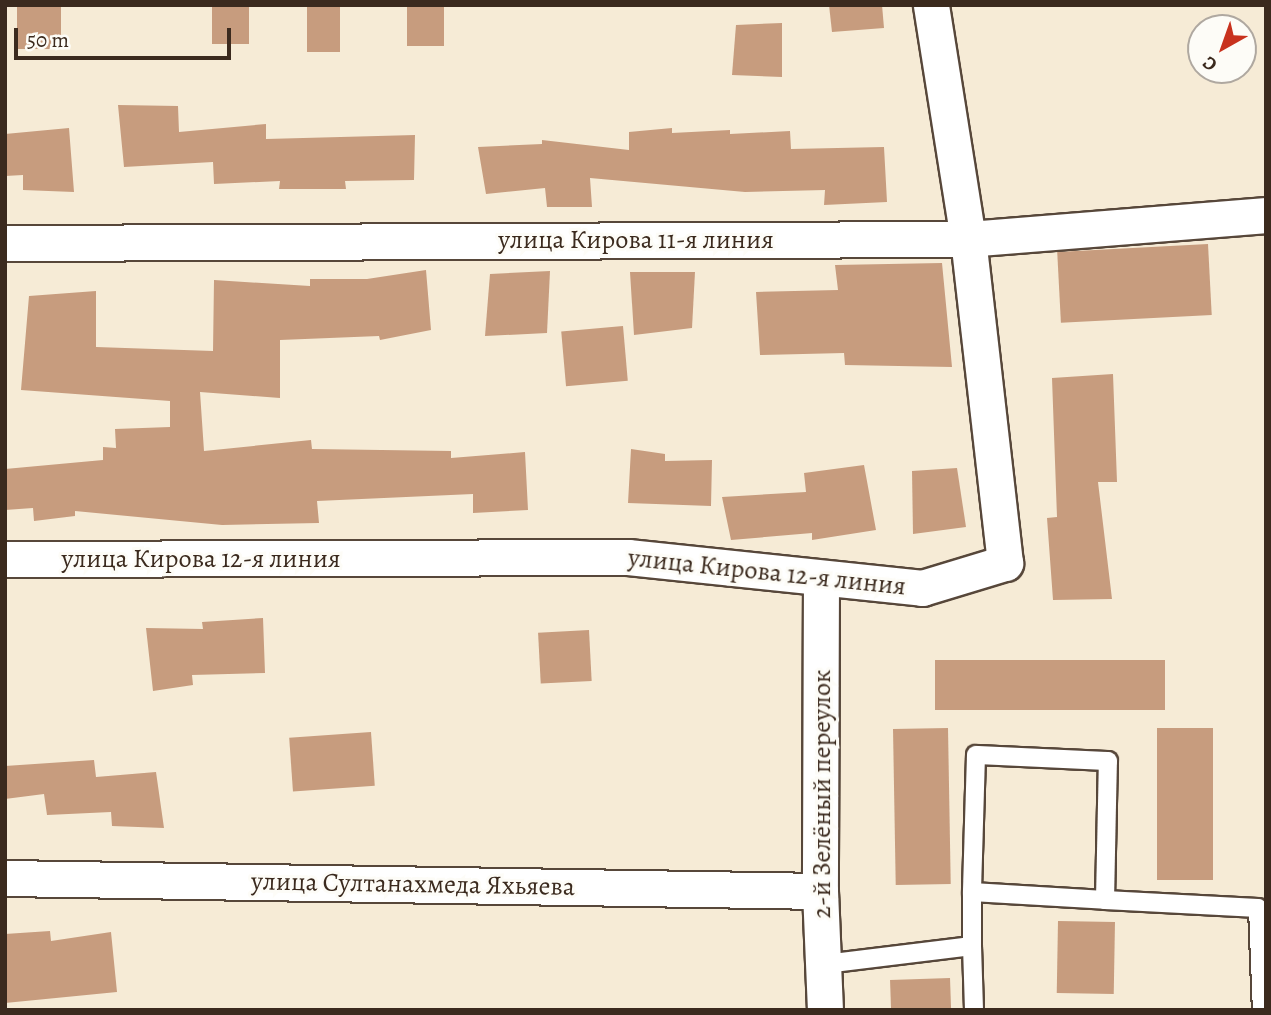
<!DOCTYPE html>
<html>
<head>
<meta charset="utf-8">
<style>
	body { margin:0 }
	#map { position:relative; width:1271px; height:1015px; overflow:hidden; background:#f6ebd6; font-family:Alegreya,serif }
	div>[style] { position:absolute }
	[style*='--x'] { left:calc(var(--x)*1px); top:calc(var(--y)*1px); width:calc(var(--w)*1px); rotate:calc(var(--a)*1deg) }
	.building>* { inset:0; background:#c79c7e; transform-origin:0 0 }
	.roads { filter:drop-shadow(2px 0 #57473a) drop-shadow(-2px 0 #57473a) drop-shadow(0 2px #57473a) drop-shadow(0 -2px #57473a) }
	.service>* { height:18px; margin:-9px; padding:0 9px; transform-origin:9px; border-radius:9px; background:#fff }
	.minor>* { height:35px; margin:-17.5px; padding:0 17.5px; transform-origin:17.5px; border-radius:17.5px; background:#fff }
	span { translate:-50% -50%; white-space:nowrap; text-align:center; line-height:1.15; -webkit-text-stroke:6px #fdfcf7; paint-order:stroke }
	.street-label { font-size:26px; color:#3b2a1e }
	.frame { position:absolute; inset:0; border:7px solid #3b2a1e; pointer-events:none }
	.north { position:absolute; left:1187px; top:14px; width:70px; height:70px; box-sizing:border-box; background:#fdfcf7; border:2px solid #afa8a0; border-radius:50%; rotate:220deg; font-size:19px; font-weight:700; line-height:28px; text-align:center; color:#3b2a1e }
	.north::after { content:''; display:block; margin:auto; width:24px; height:32px; background:#c8321e; clip-path:polygon(50% 0,100% 100%,50% 72%,0 100%) }
	.scale { position:absolute; left:14px; top:28px; width:217px; height:32px; box-sizing:border-box; border:4px solid #3b2a1e; border-top:0; padding-left:9px; font-size:21px; line-height:24px; white-space:nowrap; color:#3b2a1e; -webkit-text-stroke:5px #fdfcf7; paint-order:stroke }
</style>
</head>
<body>
<div id="map">
	<div class="building">
		<div style="left:17px;top:5px;width:44px;height:44px"></div>
		<div style="left:212px;top:5px;width:37px;height:39px"></div>
		<div style="left:307px;top:5px;width:33px;height:47px"></div>
		<div style="left:407px;top:5px;width:37px;height:41px"></div>
		<div style="clip-path:polygon(829px 5px,882px 5px,884px 28px,832px 32px)"></div>
		<div style="clip-path:polygon(782px 23px,782px 77px,732px 75px,736px 25px)"></div>
		<div style="clip-path:polygon(118px 105px,178px 106px,179px 132px,266px 124px,266px 139px,415px 135px,414px 180px,345px 181px,346px 189px,279px 189px,280px 181px,214px 184px,213px 162px,124px 167px)"></div>
		<div style="clip-path:polygon(69px 128px,74px 192px,23px 190px,23px 175px,5px 176px,5px 134px)"></div>
		<div style="clip-path:polygon(672px 128px,672px 133px,730px 130px,730px 134px,790px 131px,791px 149px,884px 147px,887px 202px,824px 205px,825px 190px,745px 192px,590px 178px,592px 207px,547px 207px,545px 188px,486px 194px,478px 147px,542px 144px,542px 140px,629px 150px,629px 132px)"></div>
		<div style="left:1208px;top:244px;width:71px;height:151px;rotate:87deg"></div>
		<div style="clip-path:polygon(942px 263px,952px 367px,845px 365px,844px 353px,760px 355px,756px 292px,838px 290px,835px 265px)"></div>
		<div style="clip-path:polygon(426px 270px,431px 330px,380px 340px,379px 336px,280px 340px,280px 398px,200px 392px,204px 451px,311px 440px,312px 449px,451px 451px,451px 458px,525px 452px,528px 510px,473px 513px,473px 494px,317px 501px,319px 523px,222px 525px,75px 511px,75px 516px,34px 521px,33px 508px,5px 510px,5px 469px,103px 460px,103px 447px,116px 448px,115px 429px,170px 427px,170px 401px,21px 390px,29px 296px,96px 291px,96px 347px,213px 351px,214px 280px,310px 286px,310px 279px,367px 279px)"></div>
		<div style="clip-path:polygon(550px 271px,547px 333px,485px 336px,490px 274px)"></div>
		<div style="clip-path:polygon(630px 272px,695px 272px,692px 328px,634px 335px)"></div>
		<div style="left:623px;top:326px;width:55px;height:62px;rotate:85deg"></div>
		<div style="clip-path:polygon(1113px 374px,1117px 482px,1098px 482px,1112px 599px,1053px 600px,1047px 518px,1057px 517px,1052px 378px)"></div>
		<div style="clip-path:polygon(631px 449px,665px 454px,665px 461px,712px 460px,711px 506px,628px 503px)"></div>
		<div style="clip-path:polygon(864px 465px,876px 530px,812px 540px,812px 533px,731px 540px,722px 497px,806px 492px,804px 473px)"></div>
		<div style="clip-path:polygon(957px 468px,966px 527px,913px 534px,912px 471px)"></div>
		<div style="clip-path:polygon(263px 618px,265px 673px,192px 675px,193px 685px,153px 691px,146px 628px,203px 629px,202px 622px)"></div>
		<div style="left:589px;top:630px;width:51px;height:51px;rotate:87deg"></div>
		<div style="left:1165px;top:660px;width:50px;height:230px;rotate:90deg"></div>
		<div style="left:948px;top:728px;width:156px;height:55px;rotate:89deg"></div>
		<div style="left:1157px;top:728px;width:56px;height:152px"></div>
		<div style="left:371px;top:732px;width:54px;height:82px;rotate:86deg"></div>
		<div style="clip-path:polygon(94px 760px,96px 777px,156px 772px,164px 828px,112px 826px,111px 812px,47px 815px,44px 794px,5px 799px,5px 766px)"></div>
		<div style="left:1058px;top:921px;width:57px;height:72px;rotate:1deg"></div>
		<div style="clip-path:polygon(50px 931px,51px 941px,111px 932px,117px 992px,5px 1003px,5px 934px)"></div>
		<div style="left:950px;top:978px;width:32px;height:60px;rotate:88deg"></div>
	</div>
	<div class="roads">
		<div class="service">
			<div style="--x:1105;--y:900;--w:139;--a:-88.8"></div>
			<div style="--x:1108;--y:761;--w:132;--a:-177.4"></div>
			<div style="--x:976;--y:755;--w:137;--a:91.7"></div>
			<div style="--x:972;--y:892;--w:133;--a:3.4"></div>
			<div style="--x:1105;--y:900;--w:153;--a:3"></div>
			<div style="--x:1258;--y:908;--w:102;--a:87.8"></div>
			<div style="--x:972;--y:946;--w:54;--a:-90"></div>
			<div style="--x:825;--y:964;--w:148;--a:-7"></div>
			<div style="--x:972;--y:946;--w:64;--a:88.2"></div>
		</div>
		<div class="minor">
			<div style="--x:5;--y:243;--w:963;--a:-0.24"></div>
			<div style="--x:968;--y:239;--w:299;--a:-4.6"></div>
			<div style="--x:5;--y:559;--w:623;--a:-0.18"></div>
			<div style="--x:628;--y:557;--w:296;--a:6"></div>
			<div style="--x:922;--y:588;--w:87;--a:-16.8"></div>
			<div style="--x:1005;--y:563;--w:326;--a:-96.5"></div>
			<div style="--x:968;--y:239;--w:237;--a:-99"></div>
			<div style="--x:821;--y:578;--w:313;--a:90.2"></div>
			<div style="--x:820;--y:891;--w:119;--a:87.6"></div>
			<div style="--x:5;--y:878;--w:815;--a:0.91"></div>
		</div>
	</div>
	<div class="street-label">
		<span style="left:636px;top:240px">улица Кирова 11-я линия</span>
		<span style="left:201px;top:559px">улица Кирова 12-я линия</span>
		<span style="left:767px;top:572px;rotate:6deg">улица Кирова 12-я линия</span>
		<span style="left:822px;top:794px;rotate:-90deg">2-й Зелёный переулок</span>
		<span style="left:413px;top:884px;rotate:1deg">улица Султанахмеда Яхьяева</span>
	</div>
	<div class="frame"></div>
	<div class="north">С</div>
	<div class="scale">50 m</div>
</div>
</body>
</html>
